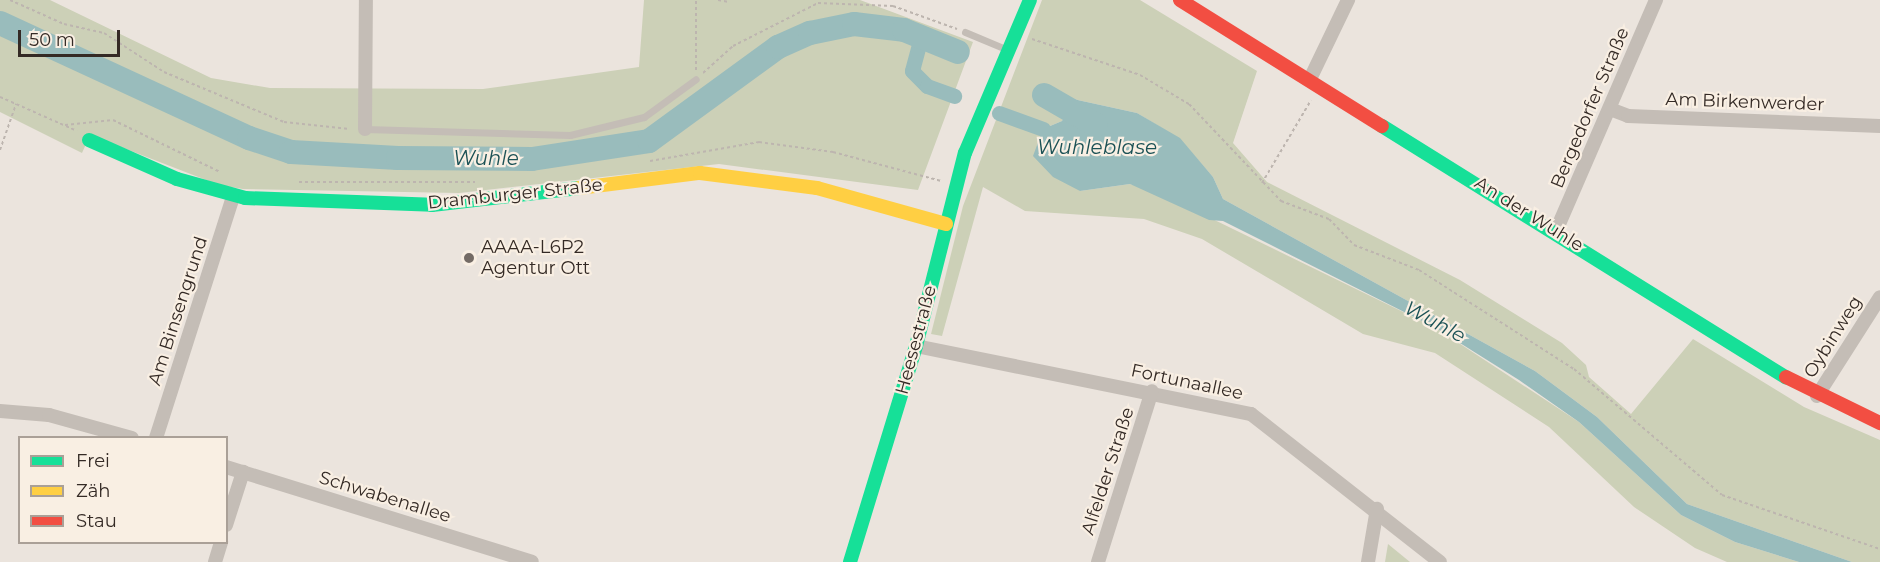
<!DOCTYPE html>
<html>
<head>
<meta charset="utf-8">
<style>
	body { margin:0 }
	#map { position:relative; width:1880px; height:562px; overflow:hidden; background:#ebe4dd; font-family:Montserrat,sans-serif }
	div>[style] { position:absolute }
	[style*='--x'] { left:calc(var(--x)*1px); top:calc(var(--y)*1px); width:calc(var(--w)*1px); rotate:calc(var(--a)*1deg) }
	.green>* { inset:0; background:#ccd0b7 }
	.water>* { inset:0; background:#99bcbc }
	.canal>* { height:15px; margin:-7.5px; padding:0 7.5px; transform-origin:7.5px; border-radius:7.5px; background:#99bcbc }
	.river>* { height:24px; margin:-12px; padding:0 12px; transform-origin:12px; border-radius:12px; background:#99bcbc }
	.path>* { height:2px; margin-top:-1px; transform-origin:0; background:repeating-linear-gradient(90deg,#bdb5af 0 3px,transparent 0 6px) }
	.lane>* { height:7px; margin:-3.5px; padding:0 3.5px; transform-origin:3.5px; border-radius:3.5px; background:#c4bdb6 }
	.street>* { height:14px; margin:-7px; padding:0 7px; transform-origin:7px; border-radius:7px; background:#c4bdb6 }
	.fast>* { height:14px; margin:-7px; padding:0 7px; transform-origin:7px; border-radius:7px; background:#16e098 }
	.slow>* { height:14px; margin:-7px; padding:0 7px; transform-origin:7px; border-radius:7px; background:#ffcf43 }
	.jam>* { height:14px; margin:-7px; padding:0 7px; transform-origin:7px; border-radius:7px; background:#f24e42 }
	.dots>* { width:16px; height:16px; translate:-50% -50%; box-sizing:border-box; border:3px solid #f9efe3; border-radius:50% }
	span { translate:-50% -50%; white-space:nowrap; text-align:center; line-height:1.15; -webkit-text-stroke:4.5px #f9efe3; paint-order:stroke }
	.street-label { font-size:18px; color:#342a25 }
	.poi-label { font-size:18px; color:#342a25 }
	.left { translate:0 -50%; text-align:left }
	.water-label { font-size:20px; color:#1b5155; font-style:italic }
	.legend { position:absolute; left:18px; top:436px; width:210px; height:108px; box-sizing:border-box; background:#f9efe3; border:2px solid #aaa097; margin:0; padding:8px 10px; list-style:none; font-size:18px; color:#342a25 }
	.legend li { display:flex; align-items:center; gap:12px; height:30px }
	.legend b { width:30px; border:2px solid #aaa097 }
	.scale { position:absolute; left:18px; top:30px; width:102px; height:27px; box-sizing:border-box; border:3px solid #342a25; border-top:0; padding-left:8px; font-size:18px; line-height:21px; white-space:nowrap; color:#342a25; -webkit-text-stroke:4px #f9efe3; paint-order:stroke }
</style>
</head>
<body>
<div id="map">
	<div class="green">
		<div style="clip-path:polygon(0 0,50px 0,211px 78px,270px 88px,483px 89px,639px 67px,644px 0,860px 0,973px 42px,918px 190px,719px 164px,459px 193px,243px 189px,219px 185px,90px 135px,82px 153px,0 112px)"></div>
		<div style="clip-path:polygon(1042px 0,1140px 0,1257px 71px,1233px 143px,1267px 182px,1460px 280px,1562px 343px,1586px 365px,1589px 377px,1631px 414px,1693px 339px,1804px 407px,1880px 440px,1880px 562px,1852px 562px,1687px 504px,1597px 417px,1535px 371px,1223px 199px,1213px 177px,1180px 139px,1137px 113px,1073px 99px,1062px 121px,1043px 129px,1080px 191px,1130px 184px,1155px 191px,1436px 328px,1579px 422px,1681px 515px,1735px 542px,1799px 562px,1727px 562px,1695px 548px,1634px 507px,1549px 427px,1435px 353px,1363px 334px,1202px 239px,1144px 219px,1025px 211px,983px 187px,942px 336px,931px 334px,963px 206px)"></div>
		<div style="clip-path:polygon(1388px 544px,1410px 562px,1385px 562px)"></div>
	</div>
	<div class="water">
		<div style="clip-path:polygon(1073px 99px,1137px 113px,1180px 138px,1213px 177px,1223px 199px,1535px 371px,1597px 417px,1687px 504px,1852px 562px,1799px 562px,1735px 542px,1681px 515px,1579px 422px,1519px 380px,1436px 328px,1223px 221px,1209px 220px,1130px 184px,1080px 191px,1053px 177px,1033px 156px,1043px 129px,1062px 121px)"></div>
	</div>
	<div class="canal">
		<div style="--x:921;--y:37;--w:35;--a:105"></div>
		<div style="--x:912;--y:71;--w:21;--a:45"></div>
		<div style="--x:927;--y:86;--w:29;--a:20"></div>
		<div style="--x:999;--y:113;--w:47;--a:20"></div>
	</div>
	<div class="river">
		<div style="--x:0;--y:23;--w:274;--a:24.8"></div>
		<div style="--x:249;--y:138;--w:44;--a:18.4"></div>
		<div style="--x:291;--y:152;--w:107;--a:3.2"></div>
		<div style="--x:398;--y:158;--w:134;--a:0.4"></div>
		<div style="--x:532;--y:159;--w:118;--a:-8.7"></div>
		<div style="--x:649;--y:141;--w:160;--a:-36.1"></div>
		<div style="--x:778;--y:47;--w:35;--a:-24"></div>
		<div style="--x:810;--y:33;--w:45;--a:-11.6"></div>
		<div style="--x:854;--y:24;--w:50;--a:6.8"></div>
		<div style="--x:904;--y:30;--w:58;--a:22.2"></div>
		<div style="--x:1044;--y:95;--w:60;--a:30"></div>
	</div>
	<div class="path">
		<div style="--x:10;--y:0;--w:59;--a:24"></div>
		<div style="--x:64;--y:24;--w:41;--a:12.7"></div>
		<div style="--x:104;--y:33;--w:72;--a:33"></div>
		<div style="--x:164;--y:72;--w:130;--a:22.6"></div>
		<div style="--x:284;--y:122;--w:66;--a:6.1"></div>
		<div style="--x:718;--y:0;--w:11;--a:10"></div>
		<div style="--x:1032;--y:39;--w:114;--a:18.4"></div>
		<div style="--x:1140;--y:75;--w:57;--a:30.6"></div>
		<div style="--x:1189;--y:104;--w:134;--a:46.5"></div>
		<div style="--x:1281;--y:201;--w:51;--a:20.6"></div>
		<div style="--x:1329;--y:219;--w:36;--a:46"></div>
		<div style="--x:1354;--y:245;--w:70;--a:21"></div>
		<div style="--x:1419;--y:270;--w:184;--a:32.6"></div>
		<div style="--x:1574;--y:369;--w:194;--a:40.4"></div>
		<div style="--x:1722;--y:495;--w:167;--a:18.9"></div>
		<div style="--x:696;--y:70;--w:70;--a:-90"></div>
		<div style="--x:703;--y:73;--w:40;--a:-42"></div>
		<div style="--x:733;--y:46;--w:95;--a:-26.8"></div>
		<div style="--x:818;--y:3;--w:75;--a:2.3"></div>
		<div style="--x:893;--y:6;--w:68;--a:19.8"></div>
		<div style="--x:0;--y:97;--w:84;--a:23.8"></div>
		<div style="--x:65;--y:125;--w:48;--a:-5.9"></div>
		<div style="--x:113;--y:120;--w:119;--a:25.9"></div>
		<div style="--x:0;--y:150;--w:49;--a:-70.8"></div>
		<div style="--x:650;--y:161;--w:111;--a:-9.9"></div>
		<div style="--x:759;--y:142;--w:75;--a:7.7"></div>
		<div style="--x:833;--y:152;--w:112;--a:15"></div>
		<div style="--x:299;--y:182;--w:176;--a:0"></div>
		<div style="--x:1262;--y:183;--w:96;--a:-59.4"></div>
	</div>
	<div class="lane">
		<div style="--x:965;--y:32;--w:47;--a:22.7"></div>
		<div style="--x:365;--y:129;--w:205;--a:1.7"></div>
		<div style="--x:570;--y:135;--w:76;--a:-13.7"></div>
		<div style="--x:644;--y:117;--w:64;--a:-36.2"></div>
	</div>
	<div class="street">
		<div style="--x:1310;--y:79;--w:88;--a:-64.3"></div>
		<div style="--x:1610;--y:109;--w:19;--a:21"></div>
		<div style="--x:1628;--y:116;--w:252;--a:2.3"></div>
		<div style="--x:365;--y:129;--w:129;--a:-89.6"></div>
		<div style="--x:1556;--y:231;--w:252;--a:-66.6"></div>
		<div style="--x:916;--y:346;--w:342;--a:11.5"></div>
		<div style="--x:1251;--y:414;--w:240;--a:38.1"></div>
		<div style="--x:1817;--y:396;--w:117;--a:-57.5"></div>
		<div style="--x:0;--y:411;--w:49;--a:4.7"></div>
		<div style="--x:49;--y:415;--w:86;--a:15.5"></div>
		<div style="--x:156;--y:438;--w:254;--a:-72.3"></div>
		<div style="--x:226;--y:467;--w:320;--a:17.2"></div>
		<div style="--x:226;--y:525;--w:56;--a:-72.2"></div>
		<div style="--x:215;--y:562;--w:21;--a:-73"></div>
		<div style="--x:1098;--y:562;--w:179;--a:-72.5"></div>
		<div style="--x:1368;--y:562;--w:54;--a:-80.4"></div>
	</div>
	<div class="fast">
		<div style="--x:1382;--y:126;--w:476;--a:31.9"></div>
		<div style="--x:89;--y:140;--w:96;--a:23.9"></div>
		<div style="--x:177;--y:179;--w:71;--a:15.6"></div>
		<div style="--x:245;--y:198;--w:187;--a:2.1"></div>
		<div style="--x:432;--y:205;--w:148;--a:-6.6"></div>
		<div style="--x:850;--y:562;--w:226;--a:-73"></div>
		<div style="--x:916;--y:346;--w:199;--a:-75.8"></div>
		<div style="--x:965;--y:153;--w:166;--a:-67"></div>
	</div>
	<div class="slow">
		<div style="--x:579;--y:188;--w:122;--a:-7.1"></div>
		<div style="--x:700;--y:173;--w:118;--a:7.3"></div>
		<div style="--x:817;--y:188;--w:134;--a:15.6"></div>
	</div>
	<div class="jam">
		<div style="--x:1180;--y:0;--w:238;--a:32"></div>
		<div style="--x:1786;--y:377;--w:105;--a:26.1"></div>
	</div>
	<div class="dots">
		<div style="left:469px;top:258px;background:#746b65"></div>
	</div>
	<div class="street-label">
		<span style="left:1745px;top:102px;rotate:2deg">Am Birkenwerder</span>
		<span style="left:1590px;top:108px;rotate:-67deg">Bergedorfer Straße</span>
		<span style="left:515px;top:194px;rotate:-6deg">Dramburger Straße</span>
		<span style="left:1529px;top:214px;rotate:32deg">An der Wuhle</span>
		<span style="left:178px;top:311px;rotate:-72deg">Am Binsengrund</span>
		<span style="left:1833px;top:337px;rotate:-58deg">Oybinweg</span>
		<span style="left:916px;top:340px;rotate:-75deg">Heesestraße</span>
		<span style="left:1187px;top:382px;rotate:12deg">Fortunaallee</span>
		<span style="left:1108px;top:471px;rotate:-72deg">Alfelder Straße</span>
		<span style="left:385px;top:497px;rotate:17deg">Schwabenallee</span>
	</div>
	<div class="poi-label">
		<span class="left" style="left:481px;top:258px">AAAA-L6P2<br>Agentur Ott</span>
	</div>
	<div class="water-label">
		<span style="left:1097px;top:147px">Wuhleblase</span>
		<span style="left:486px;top:158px">Wuhle</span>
		<span style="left:1435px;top:322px;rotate:28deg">Wuhle</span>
	</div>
	<ul class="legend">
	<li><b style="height:8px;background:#16e098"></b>Frei</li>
	<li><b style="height:8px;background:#ffcf43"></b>Zäh</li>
	<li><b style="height:8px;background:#f24e42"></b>Stau</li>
	</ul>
	<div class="scale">50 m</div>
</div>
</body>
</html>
